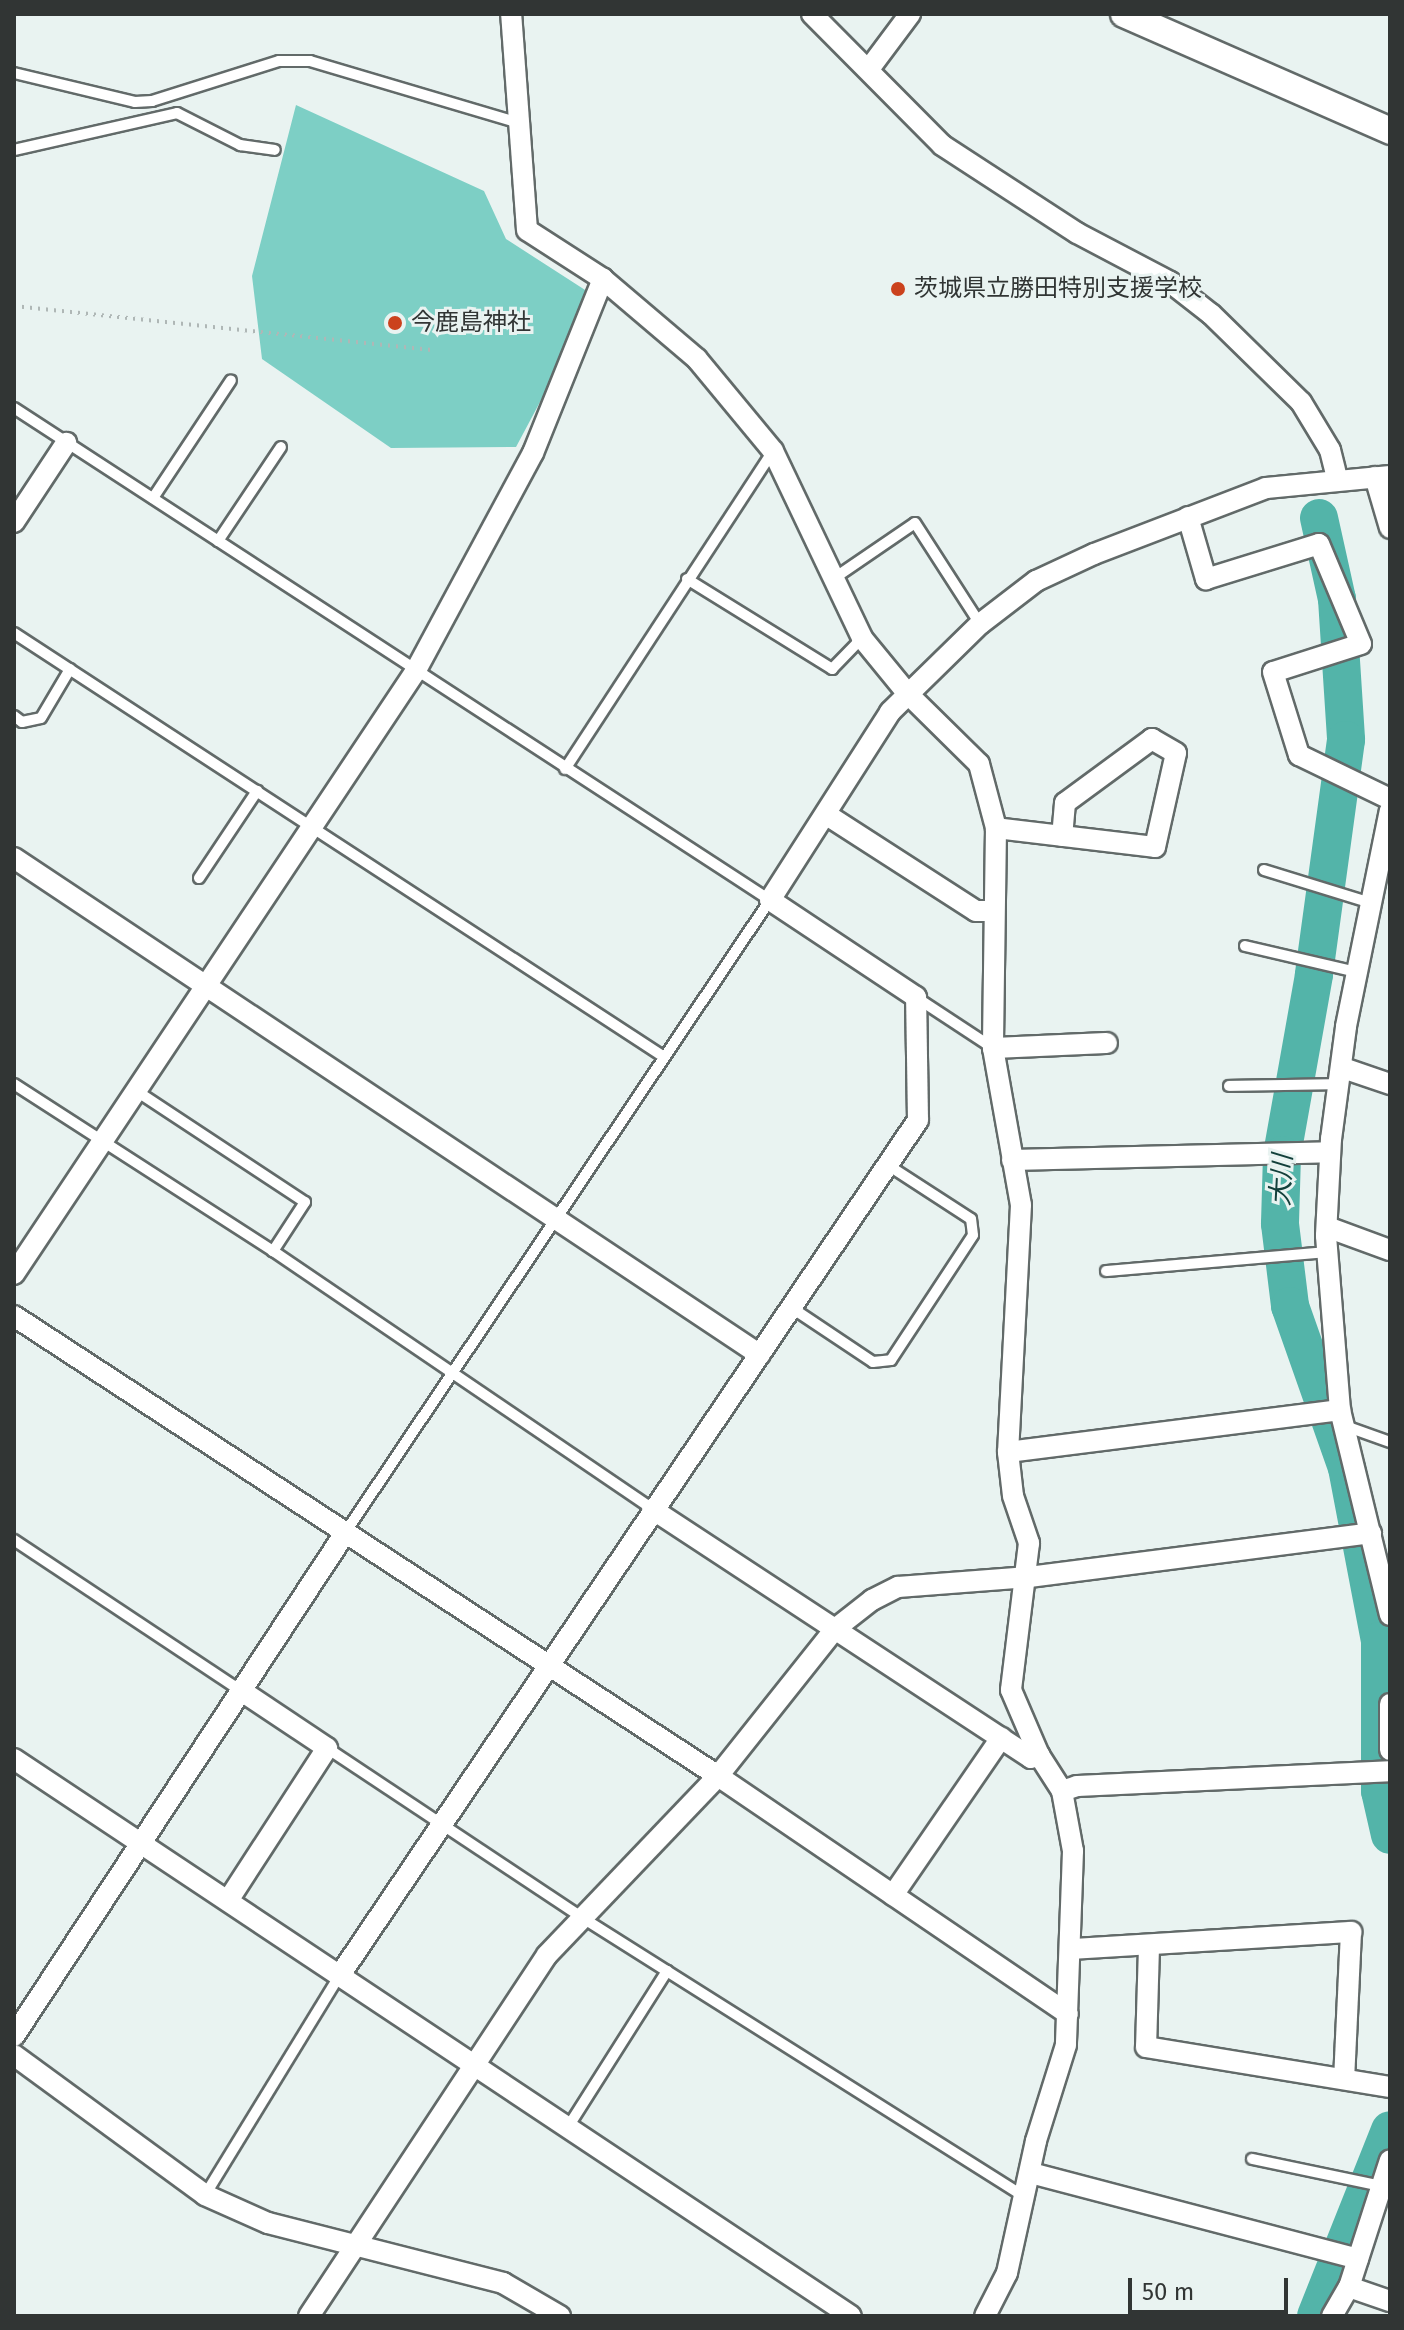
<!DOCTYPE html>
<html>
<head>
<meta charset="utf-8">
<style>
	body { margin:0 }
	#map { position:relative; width:1404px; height:2330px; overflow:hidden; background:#e9f3f1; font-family:"Fira Sans","Noto Sans JP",sans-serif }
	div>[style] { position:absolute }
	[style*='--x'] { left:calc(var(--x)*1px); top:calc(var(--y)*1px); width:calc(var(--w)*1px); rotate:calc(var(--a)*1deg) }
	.green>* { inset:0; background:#7dcfc5 }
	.river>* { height:38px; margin:-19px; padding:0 19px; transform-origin:19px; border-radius:19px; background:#53b4a9 }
	.path>* { height:4px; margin-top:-2px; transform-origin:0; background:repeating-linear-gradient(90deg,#afb7b6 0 2px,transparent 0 8px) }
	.roads { filter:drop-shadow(2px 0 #626a69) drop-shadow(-2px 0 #626a69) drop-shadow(0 2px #626a69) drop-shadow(0 -2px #626a69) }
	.service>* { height:10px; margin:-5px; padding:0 5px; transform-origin:5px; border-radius:5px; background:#fff }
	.minor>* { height:20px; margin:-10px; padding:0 10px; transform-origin:10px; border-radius:10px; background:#fff }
	.tertiary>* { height:26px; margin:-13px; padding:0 13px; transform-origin:13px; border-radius:13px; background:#fff }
	.dots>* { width:22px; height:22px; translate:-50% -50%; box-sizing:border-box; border:4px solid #e9f3f1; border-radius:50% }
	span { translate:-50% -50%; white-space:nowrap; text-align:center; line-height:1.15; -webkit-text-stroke:6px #e9f3f1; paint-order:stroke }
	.poi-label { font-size:24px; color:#313534 }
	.left { translate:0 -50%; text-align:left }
	.water-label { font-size:26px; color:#13403b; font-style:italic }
	.frame { position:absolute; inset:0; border:16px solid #313534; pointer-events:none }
	.scale { position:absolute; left:1128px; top:2278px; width:160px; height:36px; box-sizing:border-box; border:4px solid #313534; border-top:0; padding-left:10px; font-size:24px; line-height:28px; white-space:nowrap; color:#313534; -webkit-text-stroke:6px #e9f3f1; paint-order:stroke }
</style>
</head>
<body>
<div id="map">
	<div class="green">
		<div style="clip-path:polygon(296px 105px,484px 191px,506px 239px,596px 297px,516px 447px,391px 448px,262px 359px,252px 276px)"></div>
	</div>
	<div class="river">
		<div style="--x:1319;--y:518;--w:83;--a:77.5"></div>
		<div style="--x:1337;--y:599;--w:141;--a:86.3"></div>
		<div style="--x:1346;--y:740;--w:237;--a:97.8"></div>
		<div style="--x:1314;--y:975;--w:183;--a:100.1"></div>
		<div style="--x:1282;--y:1155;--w:69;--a:91.7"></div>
		<div style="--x:1280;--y:1224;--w:83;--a:83"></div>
		<div style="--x:1290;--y:1306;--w:172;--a:70.6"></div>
		<div style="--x:1347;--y:1468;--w:176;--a:79.2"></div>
		<div style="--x:1380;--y:1641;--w:150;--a:90"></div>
		<div style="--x:1380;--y:1791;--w:45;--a:77.2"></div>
		<div style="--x:1316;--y:2316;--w:200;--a:-68.3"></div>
	</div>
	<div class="path">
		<div style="--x:14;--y:306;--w:420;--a:6"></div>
	</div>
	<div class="roads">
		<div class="service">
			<div style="--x:14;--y:73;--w:124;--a:13.5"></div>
			<div style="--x:135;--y:102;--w:17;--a:-3"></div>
			<div style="--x:152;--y:101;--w:133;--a:-17.5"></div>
			<div style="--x:279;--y:61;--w:31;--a:0"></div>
			<div style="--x:310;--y:61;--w:218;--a:16.5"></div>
			<div style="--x:14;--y:150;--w:167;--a:-12.8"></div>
			<div style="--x:177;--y:113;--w:71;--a:26.9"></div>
			<div style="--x:240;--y:145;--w:35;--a:8"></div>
			<div style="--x:14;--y:408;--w:902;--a:33.06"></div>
			<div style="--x:770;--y:900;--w:762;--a:123.88"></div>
			<div style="--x:153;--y:498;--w:141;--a:-56.5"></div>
			<div style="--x:218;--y:541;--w:113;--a:-56.2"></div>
			<div style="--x:687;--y:579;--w:171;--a:31.8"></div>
			<div style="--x:832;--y:669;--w:43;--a:-45.9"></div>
			<div style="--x:833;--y:579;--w:99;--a:-34.3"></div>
			<div style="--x:915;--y:523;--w:120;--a:57.2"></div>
			<div style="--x:14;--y:633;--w:772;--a:33.11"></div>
			<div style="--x:14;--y:716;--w:10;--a:37"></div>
			<div style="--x:22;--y:722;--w:19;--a:-12"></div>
			<div style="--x:41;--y:718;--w:57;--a:-59.4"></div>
			<div style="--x:565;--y:769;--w:380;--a:-56.8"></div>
			<div style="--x:1264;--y:870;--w:112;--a:17.1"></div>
			<div style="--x:199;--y:878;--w:105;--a:-56.3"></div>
			<div style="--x:1245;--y:946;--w:115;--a:13.1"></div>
			<div style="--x:917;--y:998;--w:91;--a:33.3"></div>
			<div style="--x:14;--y:1084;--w:308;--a:32.8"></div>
			<div style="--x:273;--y:1251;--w:458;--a:34.2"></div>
			<div style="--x:1229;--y:1086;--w:111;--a:-1"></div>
			<div style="--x:138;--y:1092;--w:200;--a:33.4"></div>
			<div style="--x:305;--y:1202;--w:59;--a:123.1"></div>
			<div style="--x:1106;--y:1271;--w:223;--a:-4.9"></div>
			<div style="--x:792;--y:1308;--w:97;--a:33.7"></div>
			<div style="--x:873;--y:1362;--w:18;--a:-6"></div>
			<div style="--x:891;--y:1360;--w:149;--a:-56.7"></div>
			<div style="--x:973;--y:1235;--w:16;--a:-97"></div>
			<div style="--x:971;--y:1219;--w:99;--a:-147"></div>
			<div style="--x:1345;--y:1426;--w:48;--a:19.6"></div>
			<div style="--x:14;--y:1540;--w:271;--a:33.6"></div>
			<div style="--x:327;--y:1748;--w:311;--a:33.6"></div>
			<div style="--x:586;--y:1920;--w:519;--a:32.25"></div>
			<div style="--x:568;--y:2127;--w:185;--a:-57.6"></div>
			<div style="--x:1252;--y:2159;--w:132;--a:11.8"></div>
			<div style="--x:205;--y:2195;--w:258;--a:-58.5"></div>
		</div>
		<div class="minor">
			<div style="--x:812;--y:14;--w:185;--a:45.2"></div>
			<div style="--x:942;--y:145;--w:161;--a:33.1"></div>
			<div style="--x:1077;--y:233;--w:105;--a:27.8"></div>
			<div style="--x:1170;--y:282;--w:52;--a:38"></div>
			<div style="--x:1211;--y:314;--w:126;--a:44.4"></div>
			<div style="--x:1301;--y:402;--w:56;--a:58.9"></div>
			<div style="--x:1330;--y:450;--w:30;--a:76"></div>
			<div style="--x:869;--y:69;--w:69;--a:-53.3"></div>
			<div style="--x:603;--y:279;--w:123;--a:40.4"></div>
			<div style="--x:697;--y:359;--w:119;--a:50.4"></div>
			<div style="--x:773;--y:451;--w:207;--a:64.5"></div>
			<div style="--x:862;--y:638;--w:71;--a:50.7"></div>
			<div style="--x:907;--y:693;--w:101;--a:44.6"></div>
			<div style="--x:979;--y:764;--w:66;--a:75.1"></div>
			<div style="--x:996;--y:828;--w:220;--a:90.8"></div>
			<div style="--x:993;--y:1048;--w:159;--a:79.9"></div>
			<div style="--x:1021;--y:1205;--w:247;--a:93"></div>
			<div style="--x:1008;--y:1452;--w:44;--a:83.5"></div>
			<div style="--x:1013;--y:1496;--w:50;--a:71.2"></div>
			<div style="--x:1029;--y:1543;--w:148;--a:97"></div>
			<div style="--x:1011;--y:1690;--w:71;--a:66.7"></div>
			<div style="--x:1039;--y:1755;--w:43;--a:57.4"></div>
			<div style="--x:1062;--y:1791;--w:61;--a:79.6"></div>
			<div style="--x:1073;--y:1851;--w:194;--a:92.1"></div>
			<div style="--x:1066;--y:2045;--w:101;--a:107.4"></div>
			<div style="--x:1036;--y:2141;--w:135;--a:102.4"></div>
			<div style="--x:1007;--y:2273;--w:48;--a:117.1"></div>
			<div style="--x:1375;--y:477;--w:53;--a:73.6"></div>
			<div style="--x:1188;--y:517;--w:65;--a:73.8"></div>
			<div style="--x:1206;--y:579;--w:118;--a:-17.2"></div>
			<div style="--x:1319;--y:544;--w:108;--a:67.2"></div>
			<div style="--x:1361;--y:644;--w:92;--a:162.3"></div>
			<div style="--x:1273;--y:672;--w:87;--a:72.6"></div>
			<div style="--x:1299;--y:755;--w:101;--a:25.8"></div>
			<div style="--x:14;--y:522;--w:95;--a:-56.6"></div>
			<div style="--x:1390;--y:810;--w:221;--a:101.5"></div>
			<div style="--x:1346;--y:1027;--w:113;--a:97.6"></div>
			<div style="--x:1331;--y:1139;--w:97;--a:93"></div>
			<div style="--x:1326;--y:1236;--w:175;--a:85.4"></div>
			<div style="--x:1340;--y:1410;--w:211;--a:76.3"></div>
			<div style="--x:827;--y:815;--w:177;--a:32.8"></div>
			<div style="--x:976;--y:911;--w:18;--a:0"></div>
			<div style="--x:996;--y:828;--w:160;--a:6.8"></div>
			<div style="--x:1155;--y:847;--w:96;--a:-77.4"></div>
			<div style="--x:1176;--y:753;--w:28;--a:-150"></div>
			<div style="--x:1152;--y:739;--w:108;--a:143.7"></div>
			<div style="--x:1065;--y:803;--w:33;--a:95"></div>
			<div style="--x:14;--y:858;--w:896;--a:33.67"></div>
			<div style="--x:993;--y:1048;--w:114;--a:-2.5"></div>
			<div style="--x:1343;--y:1068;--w:50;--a:18.8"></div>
			<div style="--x:1012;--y:1160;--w:318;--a:-1.4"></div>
			<div style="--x:1327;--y:1227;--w:67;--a:20.1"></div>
			<div style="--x:14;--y:1274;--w:723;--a:-56.33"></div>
			<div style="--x:415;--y:672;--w:249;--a:-61.7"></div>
			<div style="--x:533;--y:453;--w:188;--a:-68.1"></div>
			<div style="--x:603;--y:279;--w:90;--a:-147.2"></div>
			<div style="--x:527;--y:230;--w:217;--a:-94.2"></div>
			<div style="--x:14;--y:1316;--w:841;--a:33.16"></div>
			<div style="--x:718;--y:1776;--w:423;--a:34.2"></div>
			<div style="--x:1008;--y:1452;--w:335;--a:-7.2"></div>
			<div style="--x:652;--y:1509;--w:453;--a:33.3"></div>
			<div style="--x:1031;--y:1758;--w:9;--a:-21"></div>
			<div style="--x:1390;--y:1704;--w:46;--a:90"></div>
			<div style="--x:14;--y:1759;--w:1005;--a:33.64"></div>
			<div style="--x:1062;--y:1791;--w:16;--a:-18"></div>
			<div style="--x:1077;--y:1786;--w:313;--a:-2.7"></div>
			<div style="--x:893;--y:1895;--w:191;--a:-55.5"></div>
			<div style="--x:229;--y:1899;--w:180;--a:-57"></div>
			<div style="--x:327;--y:1748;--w:105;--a:-146.3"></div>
			<div style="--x:1149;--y:1947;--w:100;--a:91.7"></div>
			<div style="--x:1146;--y:2047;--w:247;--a:9.3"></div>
			<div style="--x:1072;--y:1949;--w:280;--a:-3.5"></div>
			<div style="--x:1351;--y:1932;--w:146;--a:92.7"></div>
			<div style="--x:340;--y:1975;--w:1032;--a:-55.94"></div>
			<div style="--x:918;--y:1120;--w:123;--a:-90.9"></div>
			<div style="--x:916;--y:997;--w:175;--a:-146.4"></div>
			<div style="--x:770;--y:900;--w:223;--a:-57.4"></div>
			<div style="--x:890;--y:712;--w:126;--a:-44.4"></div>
			<div style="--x:980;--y:624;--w:71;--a:-37.5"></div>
			<div style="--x:1036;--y:581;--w:64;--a:-25"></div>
			<div style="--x:1094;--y:554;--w:184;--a:-21"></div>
			<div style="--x:1266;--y:488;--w:125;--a:-5.5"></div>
			<div style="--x:14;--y:2036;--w:602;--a:-56.65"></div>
			<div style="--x:14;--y:2055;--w:237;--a:36.2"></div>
			<div style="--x:205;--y:2195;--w:69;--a:24"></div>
			<div style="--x:268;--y:2223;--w:243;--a:14.3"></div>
			<div style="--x:503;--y:2283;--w:66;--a:30.1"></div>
			<div style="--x:1031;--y:2173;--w:338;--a:14.7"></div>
			<div style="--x:1349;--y:2287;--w:43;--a:18.9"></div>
			<div style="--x:309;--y:2316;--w:432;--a:-56.6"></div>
			<div style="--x:547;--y:1955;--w:248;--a:-46.3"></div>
			<div style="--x:718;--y:1776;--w:188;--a:-51.5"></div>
			<div style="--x:835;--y:1629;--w:47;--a:-38.1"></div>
			<div style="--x:872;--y:1600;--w:29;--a:-27"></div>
			<div style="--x:898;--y:1587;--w:131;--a:-4.4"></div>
			<div style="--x:1029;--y:1577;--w:345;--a:-7.3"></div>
			<div style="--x:1332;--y:2316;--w:34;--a:-60"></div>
			<div style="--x:1349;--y:2287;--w:133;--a:-72.1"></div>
		</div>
		<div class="tertiary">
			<div style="--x:1124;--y:14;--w:291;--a:23.7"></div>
		</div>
	</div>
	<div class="dots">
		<div style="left:898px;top:289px;background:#cb421d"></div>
		<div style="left:395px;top:323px;background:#cb421d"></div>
	</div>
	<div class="poi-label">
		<span class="left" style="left:914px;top:289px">茨城県立勝田特別支援学校</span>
		<span class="left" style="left:411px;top:323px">今鹿島神社</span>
	</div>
	<div class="water-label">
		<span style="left:1282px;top:1180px;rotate:-87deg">大川</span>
	</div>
	<div class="frame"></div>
	<div class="scale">50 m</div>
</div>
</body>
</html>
